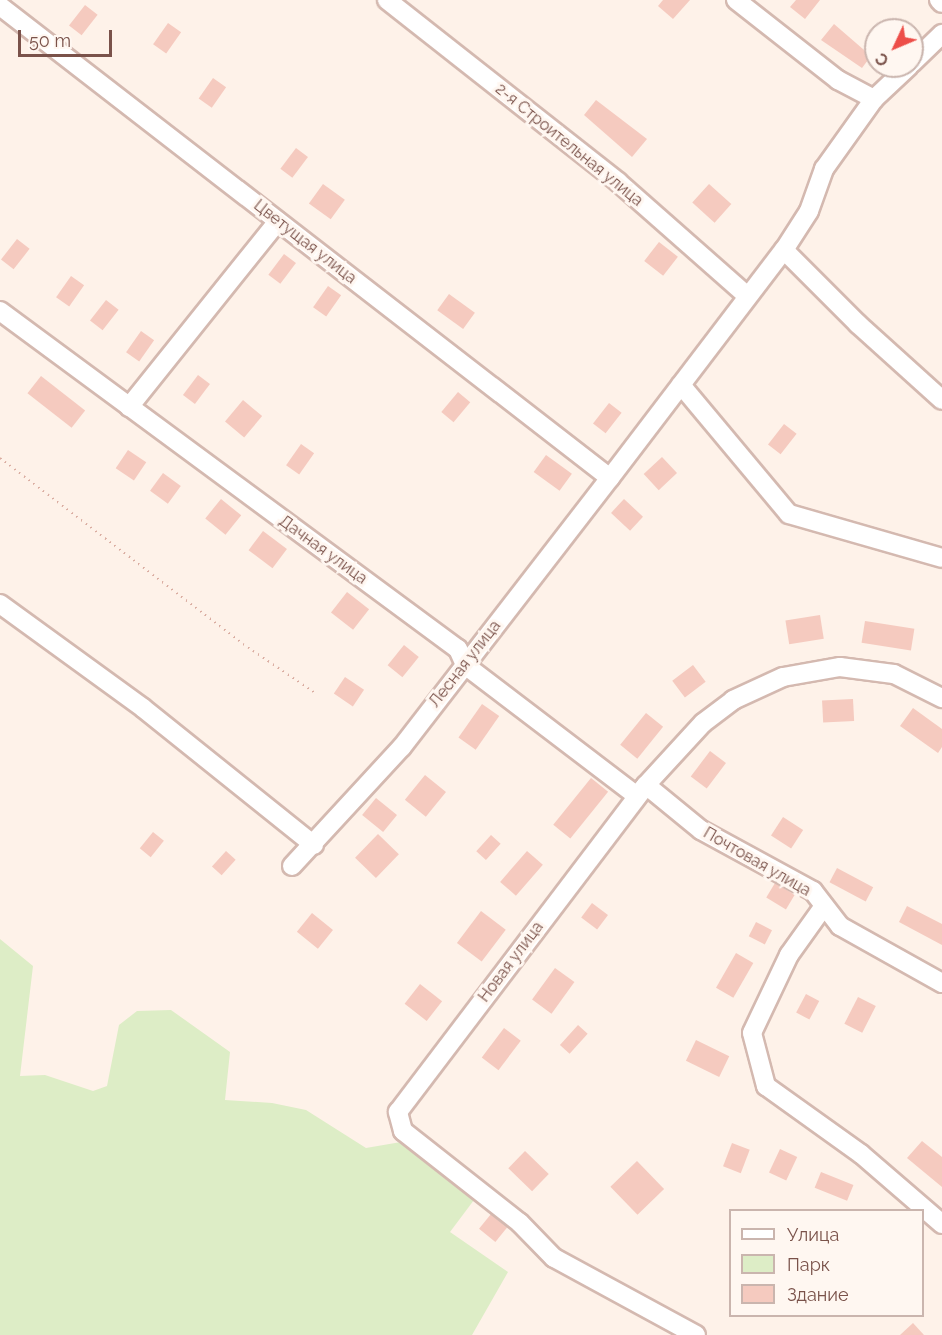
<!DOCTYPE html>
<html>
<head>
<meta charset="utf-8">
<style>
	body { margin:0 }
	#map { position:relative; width:942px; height:1335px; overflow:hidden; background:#fef2e9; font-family:Raleway,sans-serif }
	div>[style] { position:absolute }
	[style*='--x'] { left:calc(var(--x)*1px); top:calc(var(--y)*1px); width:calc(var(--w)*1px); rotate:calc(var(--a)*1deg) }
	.green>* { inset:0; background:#ddedc6 }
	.building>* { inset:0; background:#f5cabf; transform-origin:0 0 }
	.path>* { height:2px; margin-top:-1px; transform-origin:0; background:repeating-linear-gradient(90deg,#daada1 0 1.5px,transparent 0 6px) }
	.roads { filter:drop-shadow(2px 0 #d4b9b0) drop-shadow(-2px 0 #d4b9b0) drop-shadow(0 2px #d4b9b0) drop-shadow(0 -2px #d4b9b0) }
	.minor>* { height:18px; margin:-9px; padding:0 9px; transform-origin:9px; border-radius:9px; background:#fff }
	span { translate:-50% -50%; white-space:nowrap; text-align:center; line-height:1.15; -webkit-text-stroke:6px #fff7f1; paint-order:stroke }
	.street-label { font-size:16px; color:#7a524a }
	.legend { position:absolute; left:729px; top:1209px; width:195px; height:108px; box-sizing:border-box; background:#fff7f1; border:2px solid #cab5ae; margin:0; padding:8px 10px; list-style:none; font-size:18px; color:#7a524a }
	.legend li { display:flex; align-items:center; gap:12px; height:30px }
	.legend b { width:30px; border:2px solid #cab5ae }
	.north { position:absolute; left:864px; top:18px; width:60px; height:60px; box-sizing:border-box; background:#fff7f1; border:2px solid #cab5ae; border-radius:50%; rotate:226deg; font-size:16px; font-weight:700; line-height:24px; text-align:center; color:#7a524a }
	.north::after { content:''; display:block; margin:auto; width:21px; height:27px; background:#ed4e49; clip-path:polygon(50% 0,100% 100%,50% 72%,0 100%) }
	.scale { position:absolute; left:18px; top:30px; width:94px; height:27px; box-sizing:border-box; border:3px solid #7a524a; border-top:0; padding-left:8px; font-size:18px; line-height:21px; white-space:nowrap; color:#7a524a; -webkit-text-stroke:4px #fff7f1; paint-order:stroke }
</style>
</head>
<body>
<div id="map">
	<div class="green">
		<div style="clip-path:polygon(0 939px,33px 966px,20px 1076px,45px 1075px,93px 1091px,107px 1086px,119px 1025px,137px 1011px,171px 1010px,230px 1052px,225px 1100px,272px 1103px,306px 1110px,366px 1148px,401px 1142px,474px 1200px,450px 1232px,508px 1272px,472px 1335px,0 1335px)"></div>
	</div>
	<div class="building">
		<div style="clip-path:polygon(663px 0,690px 0,673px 19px,658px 6px)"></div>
		<div style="clip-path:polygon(796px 0,820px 0,805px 19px,790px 7px)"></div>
		<div style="left:85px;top:5px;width:16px;height:26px;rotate:38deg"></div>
		<div style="left:168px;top:23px;width:16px;height:26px;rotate:35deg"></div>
		<div style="clip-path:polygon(834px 24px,871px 56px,862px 68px,821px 40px)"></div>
		<div style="left:213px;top:78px;width:16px;height:25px;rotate:35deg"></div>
		<div style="clip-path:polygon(596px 100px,647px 139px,632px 157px,584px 115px)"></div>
		<div style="left:296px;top:148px;width:15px;height:26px;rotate:37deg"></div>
		<div style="left:323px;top:184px;width:27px;height:24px;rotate:36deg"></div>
		<div style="left:709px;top:184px;width:30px;height:25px;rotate:42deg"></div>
		<div style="left:17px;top:239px;width:16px;height:26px;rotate:38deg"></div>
		<div style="left:659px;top:242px;width:24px;height:24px;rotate:38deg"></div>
		<div style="left:284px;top:254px;width:15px;height:26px;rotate:37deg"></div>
		<div style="left:71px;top:276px;width:16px;height:26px;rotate:35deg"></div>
		<div style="left:328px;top:286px;width:16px;height:26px;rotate:35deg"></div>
		<div style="left:449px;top:294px;width:32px;height:20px;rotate:36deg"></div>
		<div style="left:106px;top:300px;width:16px;height:26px;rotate:38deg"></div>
		<div style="left:141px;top:331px;width:16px;height:26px;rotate:35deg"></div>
		<div style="left:198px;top:375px;width:15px;height:25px;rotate:37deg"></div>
		<div style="left:41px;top:376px;width:56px;height:22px;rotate:38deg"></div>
		<div style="left:458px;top:392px;width:16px;height:26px;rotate:40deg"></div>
		<div style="left:243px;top:400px;width:25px;height:28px;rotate:40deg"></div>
		<div style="left:609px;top:403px;width:16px;height:26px;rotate:38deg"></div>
		<div style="left:784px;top:424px;width:16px;height:26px;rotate:38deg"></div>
		<div style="left:301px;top:444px;width:16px;height:26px;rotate:35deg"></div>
		<div style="left:128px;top:450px;width:22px;height:22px;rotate:34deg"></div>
		<div style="left:546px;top:455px;width:32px;height:21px;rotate:36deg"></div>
		<div style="left:662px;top:457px;width:22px;height:25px;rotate:47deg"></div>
		<div style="left:163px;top:473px;width:22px;height:22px;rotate:36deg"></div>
		<div style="left:221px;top:499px;width:26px;height:25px;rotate:39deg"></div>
		<div style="left:624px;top:499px;width:26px;height:19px;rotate:43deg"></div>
		<div style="left:263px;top:531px;width:30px;height:24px;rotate:37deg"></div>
		<div style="left:347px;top:592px;width:28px;height:26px;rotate:38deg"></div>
		<div style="left:820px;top:615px;width:24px;height:35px;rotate:81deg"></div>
		<div style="left:865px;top:621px;width:50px;height:22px;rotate:9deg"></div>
		<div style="left:404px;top:645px;width:19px;height:26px;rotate:39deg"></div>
		<div style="left:693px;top:665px;width:21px;height:26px;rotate:53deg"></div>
		<div style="left:345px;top:677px;width:23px;height:20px;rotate:34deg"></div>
		<div style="left:853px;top:699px;width:22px;height:31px;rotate:87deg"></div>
		<div style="left:482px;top:704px;width:21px;height:41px;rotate:35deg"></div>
		<div style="clip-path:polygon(913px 708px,942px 729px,942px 747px,938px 753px,900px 726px)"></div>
		<div style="left:646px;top:713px;width:22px;height:41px;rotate:39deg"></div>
		<div style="left:710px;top:751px;width:20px;height:32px;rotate:37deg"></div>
		<div style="left:425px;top:775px;width:27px;height:32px;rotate:39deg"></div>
		<div style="left:591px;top:778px;width:22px;height:60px;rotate:39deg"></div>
		<div style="left:376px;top:798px;width:27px;height:22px;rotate:39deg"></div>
		<div style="left:783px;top:817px;width:24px;height:22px;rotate:33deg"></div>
		<div style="left:153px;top:832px;width:14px;height:21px;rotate:39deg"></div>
		<div style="left:378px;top:834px;width:29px;height:33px;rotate:44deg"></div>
		<div style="left:491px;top:835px;width:13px;height:22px;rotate:42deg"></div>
		<div style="left:226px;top:851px;width:13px;height:21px;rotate:42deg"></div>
		<div style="left:527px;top:851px;width:21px;height:41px;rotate:41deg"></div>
		<div style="left:837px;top:868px;width:41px;height:16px;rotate:28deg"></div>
		<div style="left:775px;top:883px;width:23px;height:17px;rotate:31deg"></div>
		<div style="left:592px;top:903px;width:20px;height:18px;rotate:37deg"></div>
		<div style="clip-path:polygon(907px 906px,942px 924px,942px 945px,899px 922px)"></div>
		<div style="left:481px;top:911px;width:31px;height:40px;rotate:37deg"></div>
		<div style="left:312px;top:913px;width:27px;height:24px;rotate:39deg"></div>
		<div style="left:756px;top:922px;width:18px;height:16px;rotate:27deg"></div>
		<div style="left:736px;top:953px;width:20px;height:40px;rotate:30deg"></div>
		<div style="left:555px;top:968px;width:24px;height:39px;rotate:36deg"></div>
		<div style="left:420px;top:984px;width:28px;height:25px;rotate:38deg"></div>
		<div style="left:806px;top:994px;width:15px;height:21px;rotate:28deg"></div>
		<div style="left:858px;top:997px;width:20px;height:30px;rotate:27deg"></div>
		<div style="left:578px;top:1025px;width:13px;height:27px;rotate:42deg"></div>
		<div style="left:504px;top:1028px;width:21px;height:37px;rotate:37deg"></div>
		<div style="left:696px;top:1040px;width:37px;height:23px;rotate:26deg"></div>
		<div style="clip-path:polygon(922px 1141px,942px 1157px,942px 1187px,907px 1158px)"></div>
		<div style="left:732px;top:1143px;width:19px;height:25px;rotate:21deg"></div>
		<div style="left:780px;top:1149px;width:19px;height:26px;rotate:25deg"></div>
		<div style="left:525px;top:1151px;width:33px;height:24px;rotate:44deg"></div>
		<div style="left:637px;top:1161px;width:39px;height:37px;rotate:46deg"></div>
		<div style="left:821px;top:1172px;width:35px;height:17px;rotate:22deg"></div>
		<div style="left:491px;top:1214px;width:21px;height:19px;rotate:39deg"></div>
		<div style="clip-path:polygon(913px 1323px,924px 1335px,900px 1335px)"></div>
	</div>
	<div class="path">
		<div style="--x:0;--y:458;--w:306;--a:37.4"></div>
		<div style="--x:243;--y:644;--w:87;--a:34.2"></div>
	</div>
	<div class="roads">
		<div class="minor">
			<div style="--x:387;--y:0;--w:294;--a:38.2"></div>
			<div style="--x:618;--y:182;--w:171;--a:41.4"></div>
			<div style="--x:736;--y:0;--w:130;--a:38.1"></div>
			<div style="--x:838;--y:80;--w:41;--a:27.8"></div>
			<div style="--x:939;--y:0;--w:4;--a:45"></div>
			<div style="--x:0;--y:6;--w:771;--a:37.73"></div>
			<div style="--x:912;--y:63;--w:42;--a:-44"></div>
			<div style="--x:784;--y:250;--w:105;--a:45"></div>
			<div style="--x:858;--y:324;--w:113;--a:42.1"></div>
			<div style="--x:0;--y:311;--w:569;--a:36.43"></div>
			<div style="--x:458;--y:649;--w:17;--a:66"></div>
			<div style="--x:465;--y:665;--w:216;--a:37.3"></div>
			<div style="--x:637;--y:796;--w:14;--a:-51"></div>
			<div style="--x:646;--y:785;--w:71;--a:39.3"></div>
			<div style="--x:701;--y:830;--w:128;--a:28.6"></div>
			<div style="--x:813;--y:891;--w:44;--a:52.4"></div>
			<div style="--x:840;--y:926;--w:117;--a:29.2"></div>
			<div style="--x:681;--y:385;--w:168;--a:50.1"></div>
			<div style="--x:789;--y:514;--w:159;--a:16"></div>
			<div style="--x:129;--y:407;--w:238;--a:-51.3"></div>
			<div style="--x:0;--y:604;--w:177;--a:36"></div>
			<div style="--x:143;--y:708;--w:219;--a:38.7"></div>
			<div style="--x:292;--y:866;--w:162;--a:-47.3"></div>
			<div style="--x:402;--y:747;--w:340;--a:-52.3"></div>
			<div style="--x:610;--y:478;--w:287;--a:-52.7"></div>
			<div style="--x:784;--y:250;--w:46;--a:-57.3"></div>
			<div style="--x:809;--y:211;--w:45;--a:-70.3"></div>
			<div style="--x:824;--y:169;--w:86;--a:-54.5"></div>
			<div style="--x:874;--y:99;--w:48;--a:-43.3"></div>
			<div style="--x:824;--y:906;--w:60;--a:125.5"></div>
			<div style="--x:789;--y:955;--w:86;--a:115.4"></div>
			<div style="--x:752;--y:1033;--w:55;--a:75.2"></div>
			<div style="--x:766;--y:1086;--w:117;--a:35.6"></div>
			<div style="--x:861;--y:1154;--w:107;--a:40.8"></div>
			<div style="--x:696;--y:1335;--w:162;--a:-151.5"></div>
			<div style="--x:554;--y:1258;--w:49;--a:-134.2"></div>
			<div style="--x:520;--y:1223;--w:149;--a:-141.8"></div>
			<div style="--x:403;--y:1131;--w:20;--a:-105"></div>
			<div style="--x:398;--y:1112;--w:410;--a:-52.8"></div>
			<div style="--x:646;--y:785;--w:84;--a:-47.4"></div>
			<div style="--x:703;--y:723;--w:38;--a:-37"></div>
			<div style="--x:733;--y:700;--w:55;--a:-24.7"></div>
			<div style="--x:783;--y:677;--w:58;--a:-10"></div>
			<div style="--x:840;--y:667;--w:54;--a:7.4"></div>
			<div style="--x:894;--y:674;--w:54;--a:26.6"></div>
		</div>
	</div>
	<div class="street-label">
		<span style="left:569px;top:145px;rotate:39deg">2-я Строительная улица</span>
		<span style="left:305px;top:242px;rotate:38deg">Цветущая улица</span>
		<span style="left:323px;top:550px;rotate:36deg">Дачная улица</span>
		<span style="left:465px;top:664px;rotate:-52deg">Лесная улица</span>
		<span style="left:757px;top:862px;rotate:30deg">Почтовая улица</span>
		<span style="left:511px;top:962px;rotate:-53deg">Новая улица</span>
	</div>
	<ul class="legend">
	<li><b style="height:8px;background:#fff"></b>Улица</li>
	<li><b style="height:16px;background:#ddedc6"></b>Парк</li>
	<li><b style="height:16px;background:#f5cabf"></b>Здание</li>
	</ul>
	<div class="north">С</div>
	<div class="scale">50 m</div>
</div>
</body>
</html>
